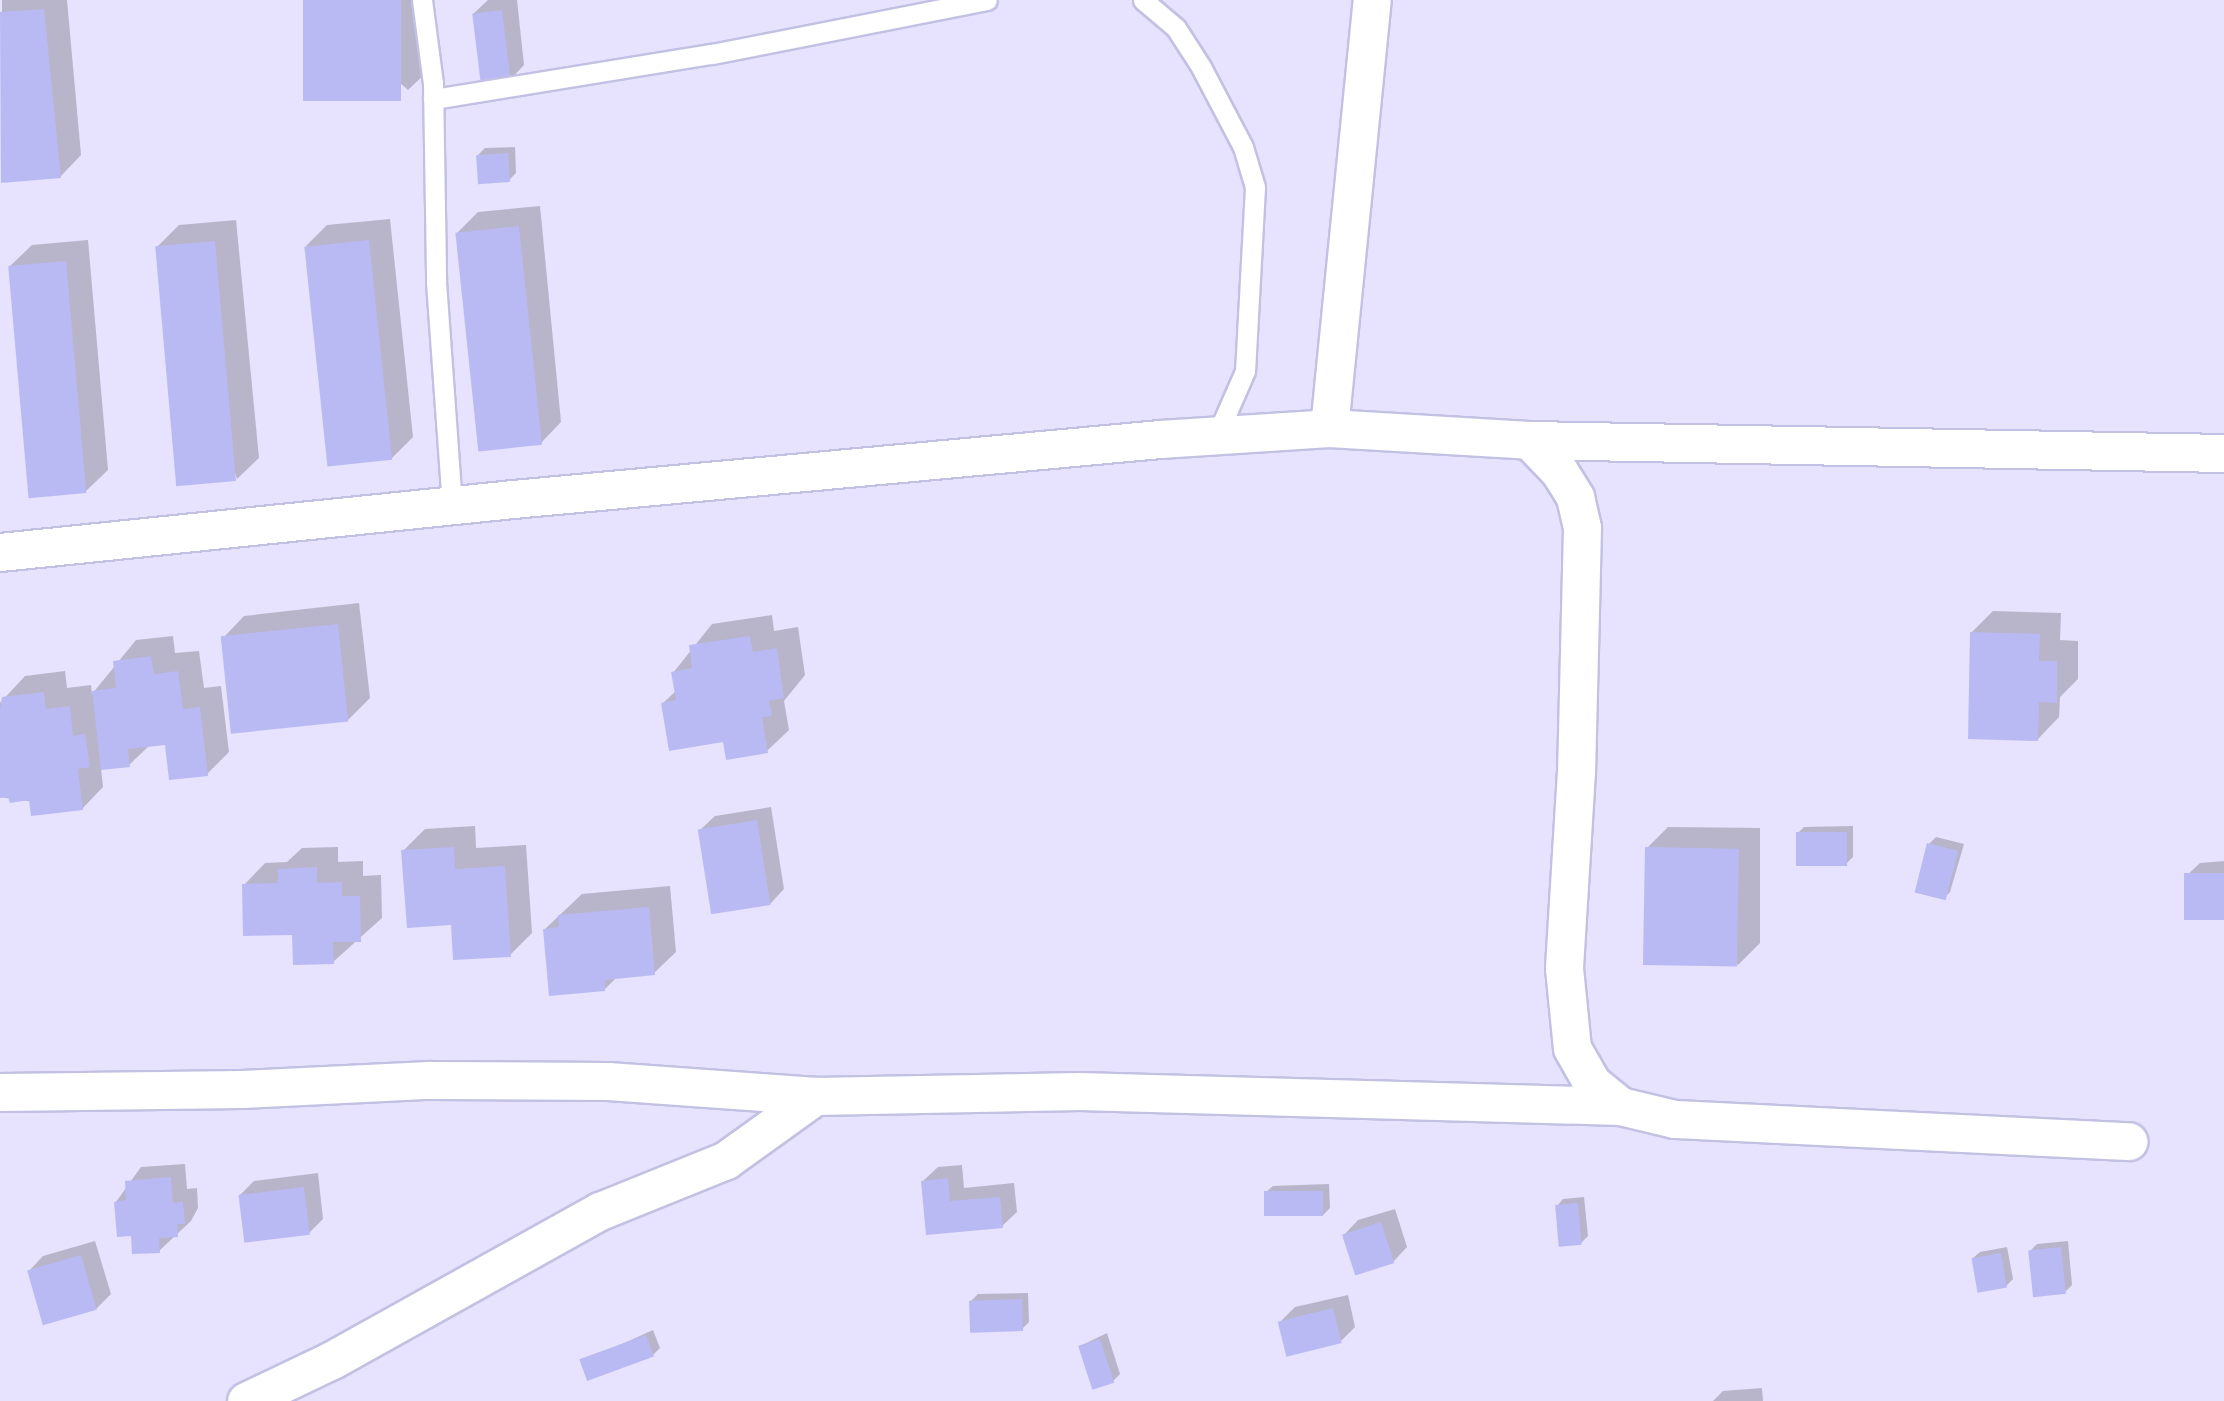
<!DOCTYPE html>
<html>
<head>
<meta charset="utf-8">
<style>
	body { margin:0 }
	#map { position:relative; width:2224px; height:1401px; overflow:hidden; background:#e7e2fd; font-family:"IBM Plex Sans",sans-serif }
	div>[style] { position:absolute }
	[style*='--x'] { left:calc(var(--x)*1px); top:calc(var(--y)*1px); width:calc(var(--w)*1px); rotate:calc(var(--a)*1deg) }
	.shadow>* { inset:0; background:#0003 }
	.building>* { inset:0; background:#b9baf3; transform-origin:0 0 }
	.roads { filter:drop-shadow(2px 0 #c2c1e3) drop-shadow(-2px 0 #c2c1e3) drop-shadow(0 2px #c2c1e3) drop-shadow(0 -2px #c2c1e3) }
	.lane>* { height:19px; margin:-9.5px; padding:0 9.5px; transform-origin:9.5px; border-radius:9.5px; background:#fff }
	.street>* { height:37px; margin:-18.5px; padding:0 18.5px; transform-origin:18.5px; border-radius:18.5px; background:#fff }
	span { translate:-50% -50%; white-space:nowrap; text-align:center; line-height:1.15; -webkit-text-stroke:6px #ede9ff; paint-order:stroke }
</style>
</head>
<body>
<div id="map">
	<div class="shadow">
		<div style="clip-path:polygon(2px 0,67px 0,81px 155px,60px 177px,3px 182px)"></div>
		<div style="clip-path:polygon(305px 0,424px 0,430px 69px,408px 90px)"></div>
		<div style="clip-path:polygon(488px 0,517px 0,524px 65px,510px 80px,473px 14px)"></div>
		<div style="clip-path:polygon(515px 147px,516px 173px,509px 180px,478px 155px,485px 148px)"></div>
		<div style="clip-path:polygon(540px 206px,561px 422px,540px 444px,457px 233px,478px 212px)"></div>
		<div style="clip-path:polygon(390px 219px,413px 437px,391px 459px,306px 246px,327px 225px)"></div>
		<div style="clip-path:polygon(236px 220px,259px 458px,237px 479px,157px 247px,179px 225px)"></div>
		<div style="clip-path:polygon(88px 240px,108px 470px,86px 491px,10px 266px,32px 245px)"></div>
		<div style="clip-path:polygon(359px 603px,370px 698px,348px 720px,223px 638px,244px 616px)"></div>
		<div style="clip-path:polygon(1993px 611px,2061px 613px,2060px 640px,2078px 641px,2078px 679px,2060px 697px,2059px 717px,2038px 739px,1971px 633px)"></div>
		<div style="clip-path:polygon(772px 615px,774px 631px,798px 627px,805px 675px,784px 701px,789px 730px,767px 751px,725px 740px,663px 703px,676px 691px,673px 673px,712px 624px)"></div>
		<div style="clip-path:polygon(173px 636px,175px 653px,199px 651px,204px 688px,221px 686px,229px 752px,207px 774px,166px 743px,150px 745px,129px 765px,101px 768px,103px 787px,82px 809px,0 797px,0 703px,25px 676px,65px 671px,67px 688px,91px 685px,92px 694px,136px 640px)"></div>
		<div style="clip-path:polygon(771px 807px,784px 889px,770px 904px,700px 830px,715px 816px)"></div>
		<div style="clip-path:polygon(475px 826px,476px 848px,526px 845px,532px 933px,510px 955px,453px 923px,403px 851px,425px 829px)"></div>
		<div style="clip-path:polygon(1853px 826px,1853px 857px,1846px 864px,1797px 834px,1804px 827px)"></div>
		<div style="clip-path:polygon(1668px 827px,1760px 828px,1760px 943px,1738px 965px,1647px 848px)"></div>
		<div style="clip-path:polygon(1936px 837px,1964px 844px,1950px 892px,1943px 899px,1929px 844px)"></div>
		<div style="clip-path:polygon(338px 847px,338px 862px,363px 861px,363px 876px,381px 875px,382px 918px,333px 962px,244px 885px,265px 863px,287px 862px,302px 848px)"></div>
		<div style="clip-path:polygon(2224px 861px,2224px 918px,2185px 877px,2200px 863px)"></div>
		<div style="clip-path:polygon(670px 886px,676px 952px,654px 973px,617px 977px,605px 989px,545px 929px,582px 894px)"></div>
		<div style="clip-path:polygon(185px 1164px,187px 1189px,197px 1188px,198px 1208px,191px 1221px,159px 1251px,133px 1234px,116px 1202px,141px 1167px)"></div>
		<div style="clip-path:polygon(962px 1165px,964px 1188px,1014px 1183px,1017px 1212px,1002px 1226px,928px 1233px,923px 1181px,938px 1167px)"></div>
		<div style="clip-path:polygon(318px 1173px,323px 1219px,309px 1233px,240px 1195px,254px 1181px)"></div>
		<div style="clip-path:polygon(1329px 1184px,1330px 1208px,1323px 1215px,1266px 1192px,1273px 1186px)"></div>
		<div style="clip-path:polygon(1584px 1197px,1588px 1236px,1581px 1243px,1557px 1206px,1563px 1199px)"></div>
		<div style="clip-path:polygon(1395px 1209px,1407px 1247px,1393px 1262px,1344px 1235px,1358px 1220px)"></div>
		<div style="clip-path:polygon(95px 1241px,111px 1294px,96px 1309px,29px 1271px,43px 1256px)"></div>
		<div style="clip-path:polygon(2068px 1241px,2072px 1285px,2065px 1292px,2030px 1251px,2037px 1244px)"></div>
		<div style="clip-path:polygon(2007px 1247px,2013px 1279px,2006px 1286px,1973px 1258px,1980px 1252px)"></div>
		<div style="clip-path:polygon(1028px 1293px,1029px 1322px,1022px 1329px,971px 1301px,978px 1294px)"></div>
		<div style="clip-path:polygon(1348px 1295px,1355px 1327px,1341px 1341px,1280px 1322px,1295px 1307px)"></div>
		<div style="clip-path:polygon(653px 1330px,660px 1348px,653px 1355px,582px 1362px)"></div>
		<div style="clip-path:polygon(1107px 1333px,1120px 1374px,1113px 1381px,1080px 1346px)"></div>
		<div style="clip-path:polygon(1762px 1388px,1763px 1401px,1713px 1401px,1723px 1391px)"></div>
	</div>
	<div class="building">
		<div style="left:303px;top:0;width:98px;height:101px"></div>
		<div style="clip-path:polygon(44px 9px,61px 178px,1px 183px,0 12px)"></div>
		<div style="left:502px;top:10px;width:72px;height:30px;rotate:83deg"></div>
		<div style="left:508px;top:153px;width:29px;height:32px;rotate:86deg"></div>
		<div style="left:519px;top:226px;width:220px;height:64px;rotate:84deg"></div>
		<div style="left:369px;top:240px;width:221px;height:65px;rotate:84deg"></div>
		<div style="left:215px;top:241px;width:241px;height:60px;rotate:85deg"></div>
		<div style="left:66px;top:261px;width:233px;height:58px;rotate:85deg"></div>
		<div style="left:338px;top:624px;width:98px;height:118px;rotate:84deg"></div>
		<div style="clip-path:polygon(1970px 632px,2040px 634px,2039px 661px,2057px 661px,2057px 703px,2039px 702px,2038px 741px,1968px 739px)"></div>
		<div style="clip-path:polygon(750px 636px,753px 652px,777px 648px,784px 698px,769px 701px,772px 716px,762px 717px,768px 753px,726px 760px,723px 742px,669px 751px,661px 703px,676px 700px,671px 672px,692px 668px,689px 645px)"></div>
		<div style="clip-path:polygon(151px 656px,154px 674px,178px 671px,183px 709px,200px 707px,208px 776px,169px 780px,165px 745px,128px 749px,130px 767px,101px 770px,92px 691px,116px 688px,113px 661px)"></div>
		<div style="clip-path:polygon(44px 692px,46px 709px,70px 706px,73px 736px,85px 734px,90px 767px,78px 769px,83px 810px,31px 816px,29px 800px,10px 803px,8px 797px,0 798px,0 710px,2px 697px)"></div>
		<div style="left:757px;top:820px;width:86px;height:60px;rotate:81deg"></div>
		<div style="left:1847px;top:832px;width:34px;height:51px;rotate:90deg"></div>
		<div style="left:1927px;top:843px;width:32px;height:51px;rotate:14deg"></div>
		<div style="clip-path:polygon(454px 847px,455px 869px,505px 866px,511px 957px,453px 960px,451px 925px,407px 928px,401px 850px)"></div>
		<div style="left:1645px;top:847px;width:94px;height:118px;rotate:1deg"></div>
		<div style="clip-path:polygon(317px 867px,317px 883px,342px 882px,342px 896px,360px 896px,361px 942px,333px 942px,334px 964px,293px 965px,292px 935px,243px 936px,242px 884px,278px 883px,278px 869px)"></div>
		<div style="left:2224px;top:873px;width:47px;height:40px;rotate:90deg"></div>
		<div style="clip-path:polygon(649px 907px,655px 975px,605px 980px,605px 991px,549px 996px,543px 929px,559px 927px,558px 915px)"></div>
		<div style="clip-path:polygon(171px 1177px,173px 1203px,183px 1202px,185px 1224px,177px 1224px,178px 1237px,159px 1238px,160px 1253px,132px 1254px,131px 1236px,117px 1237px,114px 1202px,126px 1200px,125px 1181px)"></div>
		<div style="clip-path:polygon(948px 1178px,950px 1201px,1000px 1197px,1003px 1228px,926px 1235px,921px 1181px)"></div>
		<div style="left:304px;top:1187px;width:48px;height:66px;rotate:83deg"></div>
		<div style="left:1323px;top:1191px;width:25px;height:59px;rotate:90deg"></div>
		<div style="left:1578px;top:1203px;width:42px;height:23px;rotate:85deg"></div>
		<div style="left:1381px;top:1222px;width:43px;height:41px;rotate:72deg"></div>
		<div style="left:2061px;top:1247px;width:47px;height:33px;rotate:84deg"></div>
		<div style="left:2001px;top:1253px;width:35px;height:30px;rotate:80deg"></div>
		<div style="left:81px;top:1255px;width:57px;height:56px;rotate:74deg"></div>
		<div style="left:1022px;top:1299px;width:32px;height:53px;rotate:88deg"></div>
		<div style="left:1333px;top:1308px;width:36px;height:57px;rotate:76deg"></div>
		<div style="left:646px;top:1335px;width:23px;height:71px;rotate:70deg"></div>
		<div style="left:1100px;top:1339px;width:46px;height:23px;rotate:72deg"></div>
	</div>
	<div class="roads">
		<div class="lane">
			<div style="--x:422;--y:0;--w:84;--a:82.5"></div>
			<div style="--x:433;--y:83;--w:199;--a:89.1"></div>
			<div style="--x:436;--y:282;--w:224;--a:85.9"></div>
			<div style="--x:1143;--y:0;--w:43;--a:40.3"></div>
			<div style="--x:1176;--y:28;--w:46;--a:57.3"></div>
			<div style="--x:1201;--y:67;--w:90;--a:62.3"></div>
			<div style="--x:1243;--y:147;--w:42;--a:73.3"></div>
			<div style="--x:1255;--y:187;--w:184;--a:93.1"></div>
			<div style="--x:1245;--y:371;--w:70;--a:113.6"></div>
			<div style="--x:433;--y:99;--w:283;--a:-9.2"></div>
			<div style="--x:712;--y:54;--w:280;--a:-11.1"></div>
		</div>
		<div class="street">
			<div style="--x:1329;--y:428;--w:430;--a:-84.3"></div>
			<div style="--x:1529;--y:440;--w:43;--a:45.9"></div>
			<div style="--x:1559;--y:471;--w:31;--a:58"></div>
			<div style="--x:1575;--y:497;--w:32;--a:77"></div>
			<div style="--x:1582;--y:528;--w:243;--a:91.4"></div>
			<div style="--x:1576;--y:771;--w:197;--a:93.5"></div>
			<div style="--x:1564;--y:968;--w:80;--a:84.3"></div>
			<div style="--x:1572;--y:1048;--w:40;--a:60.3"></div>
			<div style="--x:1592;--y:1083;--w:36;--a:39"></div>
			<div style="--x:0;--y:552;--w:516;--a:-5.9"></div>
			<div style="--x:513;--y:499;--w:650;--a:-5.3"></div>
			<div style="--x:1160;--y:439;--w:169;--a:-3.7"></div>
			<div style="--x:1329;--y:428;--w:200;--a:3.4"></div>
			<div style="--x:1529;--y:440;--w:695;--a:1.07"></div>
			<div style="--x:0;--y:1092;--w:242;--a:-0.7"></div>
			<div style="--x:242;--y:1089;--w:187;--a:-2.8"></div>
			<div style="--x:429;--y:1080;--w:179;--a:0.3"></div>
			<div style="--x:608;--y:1081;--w:208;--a:4.1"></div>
			<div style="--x:815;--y:1096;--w:264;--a:-1.1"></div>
			<div style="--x:1079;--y:1091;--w:541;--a:1.59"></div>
			<div style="--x:1620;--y:1106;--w:56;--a:13.5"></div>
			<div style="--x:1674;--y:1119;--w:455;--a:2.8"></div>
			<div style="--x:246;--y:1401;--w:95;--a:-25.5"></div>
			<div style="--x:332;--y:1360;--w:307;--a:-29.1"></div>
			<div style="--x:600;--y:1211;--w:136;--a:-22"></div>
			<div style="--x:726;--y:1160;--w:110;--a:-35.7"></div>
		</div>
	</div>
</div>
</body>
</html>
